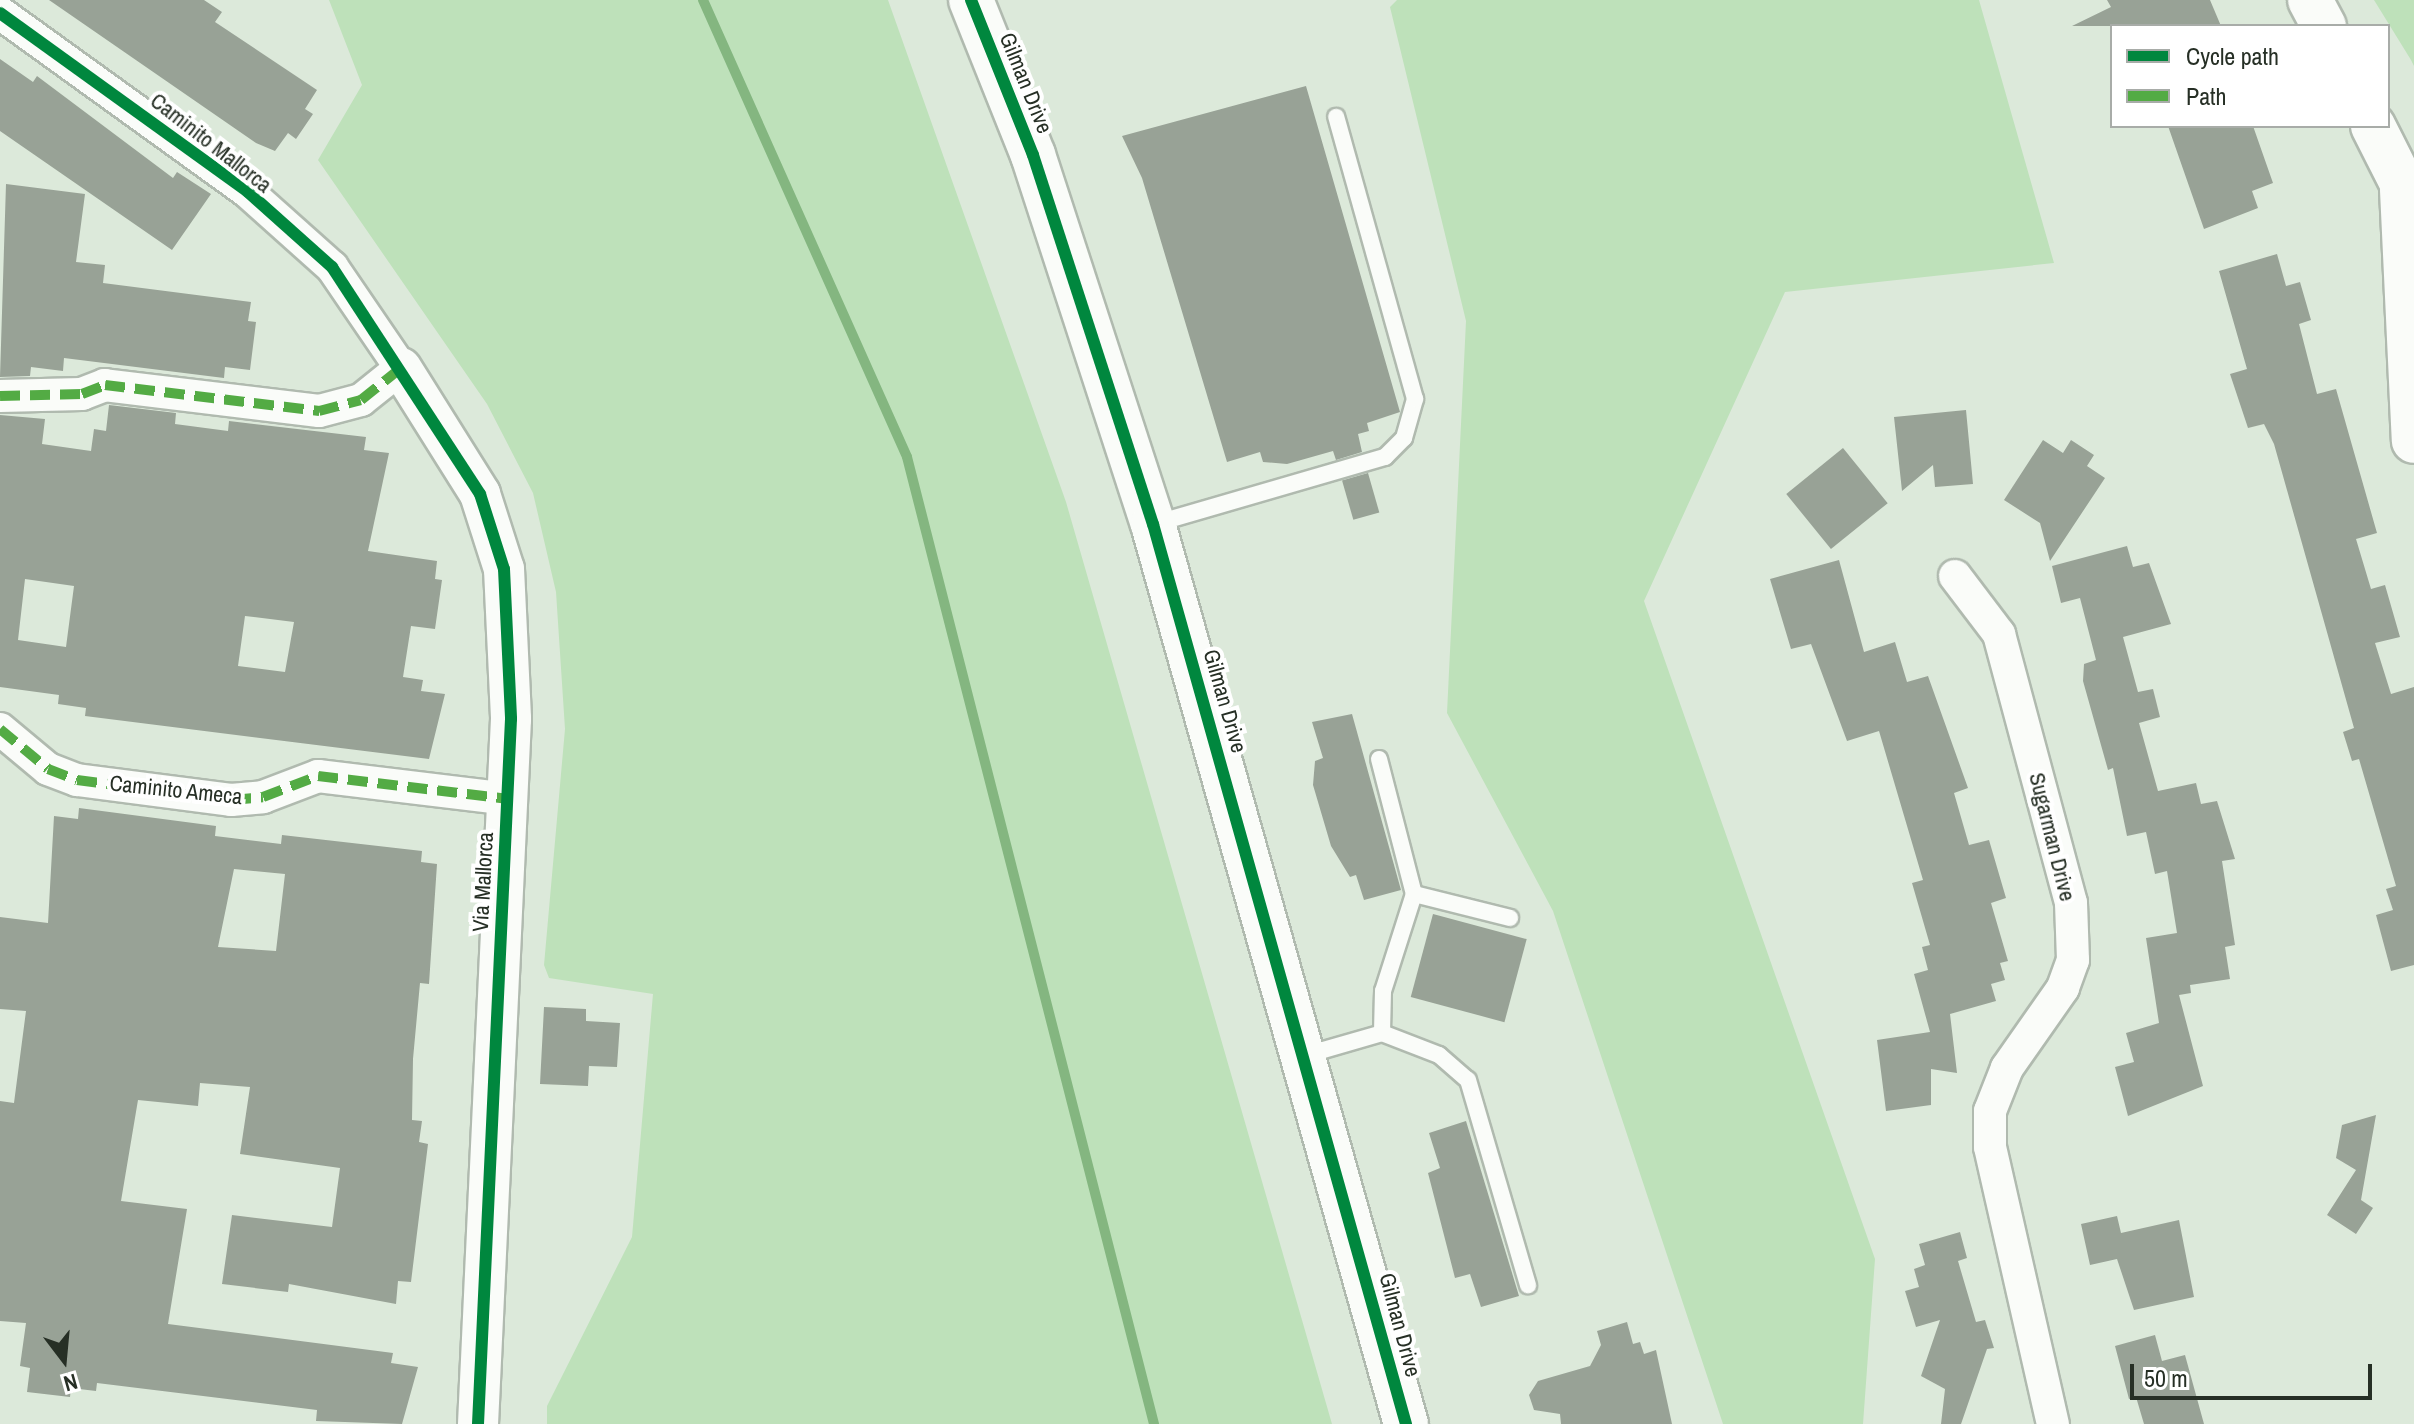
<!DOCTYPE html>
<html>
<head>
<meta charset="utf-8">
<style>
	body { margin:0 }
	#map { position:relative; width:2414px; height:1424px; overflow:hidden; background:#dce9da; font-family:"Archivo Narrow",sans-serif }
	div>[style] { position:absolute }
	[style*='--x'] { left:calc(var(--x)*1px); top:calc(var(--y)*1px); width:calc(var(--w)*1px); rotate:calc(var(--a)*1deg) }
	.green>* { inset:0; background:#bee1ba }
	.stream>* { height:10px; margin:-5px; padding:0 5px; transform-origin:5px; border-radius:5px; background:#84b680 }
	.building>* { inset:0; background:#98a296; transform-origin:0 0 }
	.roads { filter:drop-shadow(2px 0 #b0baaf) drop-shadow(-2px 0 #b0baaf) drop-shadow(0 2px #b0baaf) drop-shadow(0 -2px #b0baaf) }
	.service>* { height:16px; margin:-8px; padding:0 8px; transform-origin:8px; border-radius:8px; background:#fafcf9 }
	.minor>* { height:32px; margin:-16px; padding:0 16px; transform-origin:16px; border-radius:16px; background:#fafcf9 }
	.tertiary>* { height:40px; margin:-20px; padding:0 20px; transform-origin:20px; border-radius:20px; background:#fafcf9 }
	.secondary>* { height:44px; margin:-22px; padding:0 22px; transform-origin:22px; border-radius:22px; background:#fafcf9 }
	.quiet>* { height:10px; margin-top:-5px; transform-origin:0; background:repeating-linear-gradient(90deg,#53ab44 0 20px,transparent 0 30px) }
	.cycleway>* { height:12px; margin:-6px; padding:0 6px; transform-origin:6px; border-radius:6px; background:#00873e }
	span { translate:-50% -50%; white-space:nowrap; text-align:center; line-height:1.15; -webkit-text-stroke:8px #fff; paint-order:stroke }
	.street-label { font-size:22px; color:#262f25 }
	.legend { position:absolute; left:2110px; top:24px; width:280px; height:104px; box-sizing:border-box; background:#fff; border:2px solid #a8aca8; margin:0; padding:10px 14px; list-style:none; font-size:24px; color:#262f25 }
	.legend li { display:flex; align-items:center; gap:16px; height:40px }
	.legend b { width:40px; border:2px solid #a8aca8 }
	.north { position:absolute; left:24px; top:1320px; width:80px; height:80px; -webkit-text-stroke:6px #fff; paint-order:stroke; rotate:164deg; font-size:22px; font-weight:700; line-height:32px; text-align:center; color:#262f25 }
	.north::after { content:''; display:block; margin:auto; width:28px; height:36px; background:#262f25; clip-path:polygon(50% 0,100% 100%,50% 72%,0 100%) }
	.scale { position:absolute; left:2130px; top:1364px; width:242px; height:36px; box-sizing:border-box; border:4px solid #262f25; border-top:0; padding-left:10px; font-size:24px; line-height:28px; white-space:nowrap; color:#262f25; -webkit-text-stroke:6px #fff; paint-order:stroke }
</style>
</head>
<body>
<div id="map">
	<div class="green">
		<div style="clip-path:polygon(329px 0,888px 0,1066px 502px,1332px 1424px,547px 1424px,547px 1406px,632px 1237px,653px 994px,549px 978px,544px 965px,565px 729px,556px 592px,533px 493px,487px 404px,318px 160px,362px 85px)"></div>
		<div style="clip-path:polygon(1397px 0,1979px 0,2054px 263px,1785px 292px,1644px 601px,1875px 1259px,1863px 1424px,1723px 1424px,1553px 911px,1447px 713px,1466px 321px,1390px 7px)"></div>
		<div style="clip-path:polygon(2374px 0,2414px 0,2414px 66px,2411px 60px)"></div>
	</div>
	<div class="stream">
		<div style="--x:703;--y:0;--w:500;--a:65.94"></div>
		<div style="--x:907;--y:457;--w:998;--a:75.67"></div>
	</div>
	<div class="building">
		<div style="clip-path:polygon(49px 0,204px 0,222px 12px,215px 22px,317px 90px,305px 109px,313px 114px,296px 139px,288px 133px,275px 151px,256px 143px)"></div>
		<div style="clip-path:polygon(2107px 0,2210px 0,2221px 26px,2072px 26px,2111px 7px)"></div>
		<div style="clip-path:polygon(0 59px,33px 82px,37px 76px,173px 178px,177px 172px,211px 194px,172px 250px,0 131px)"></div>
		<div style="clip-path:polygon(1306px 86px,1400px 412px,1367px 423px,1369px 431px,1358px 434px,1362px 452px,1336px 460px,1333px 451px,1287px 464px,1263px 462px,1260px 452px,1227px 462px,1142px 178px,1122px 136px)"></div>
		<div style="clip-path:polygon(2168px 126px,2253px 126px,2273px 183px,2252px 191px,2258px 208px,2204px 229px)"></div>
		<div style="clip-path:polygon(6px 184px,85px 194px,76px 262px,105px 265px,103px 283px,251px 302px,248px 321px,256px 322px,250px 370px,225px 367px,224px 378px,64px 358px,63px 371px,31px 367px,30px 376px,0 377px)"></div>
		<div style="clip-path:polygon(2277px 254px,2286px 286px,2300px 282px,2311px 320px,2299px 324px,2317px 394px,2336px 389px,2377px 533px,2356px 539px,2371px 589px,2385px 585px,2400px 637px,2375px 643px,2391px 694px,2414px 687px,2414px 965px,2391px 971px,2376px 915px,2393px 910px,2386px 889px,2396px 886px,2359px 759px,2352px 761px,2343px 732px,2354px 728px,2274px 444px,2264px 424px,2248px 428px,2230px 374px,2247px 369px,2219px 271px)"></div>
		<div style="clip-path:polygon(evenodd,109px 405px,176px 413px,175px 424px,228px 431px,229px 421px,366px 437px,364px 450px,389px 453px,368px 551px,437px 561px,435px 579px,442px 580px,435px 629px,411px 626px,403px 677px,423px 680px,421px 691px,445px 694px,429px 759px,85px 716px,86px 708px,58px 704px,59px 695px,0 687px,0 415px,45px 419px,42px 444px,91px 451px,94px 429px,106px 431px,109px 405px,25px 579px,74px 586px,66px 647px,18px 640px,25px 579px,109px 405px,245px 616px,294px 622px,285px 672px,238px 666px,245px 616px)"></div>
		<div style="clip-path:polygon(1966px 410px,1973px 484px,1935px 487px,1933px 465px,1902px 491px,1894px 417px)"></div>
		<div style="clip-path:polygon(2043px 440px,2063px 453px,2071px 440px,2094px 455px,2087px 466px,2105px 478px,2050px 561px,2040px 523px,2004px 500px)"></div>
		<div style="left:1843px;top:448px;width:71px;height:73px;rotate:51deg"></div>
		<div style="left:1368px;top:473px;width:41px;height:27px;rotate:74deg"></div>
		<div style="clip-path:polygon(2127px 546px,2133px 567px,2149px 563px,2171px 624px,2123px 637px,2138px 692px,2153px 689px,2160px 717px,2139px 723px,2158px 791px,2196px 783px,2201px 804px,2217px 801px,2235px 859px,2222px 861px,2235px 945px,2225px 947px,2230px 979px,2190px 985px,2191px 993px,2179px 995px,2203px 1086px,2128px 1116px,2115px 1067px,2134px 1062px,2126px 1033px,2159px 1023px,2146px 938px,2177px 933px,2167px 871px,2155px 874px,2146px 832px,2127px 836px,2113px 768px,2108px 770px,2083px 681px,2084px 664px,2096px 660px,2080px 598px,2061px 603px,2052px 566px)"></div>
		<div style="clip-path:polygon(1839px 560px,1864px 652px,1895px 642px,1907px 682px,1928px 676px,1968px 788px,1954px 793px,1969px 845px,1989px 840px,2006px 898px,1991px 903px,2008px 961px,2000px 963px,2005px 980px,1991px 984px,1996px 1001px,1950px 1014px,1957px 1073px,1931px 1069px,1931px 1105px,1886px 1111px,1877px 1040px,1930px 1032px,1914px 974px,1928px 970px,1922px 947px,1930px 945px,1912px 883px,1923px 880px,1879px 731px,1847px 741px,1811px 644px,1791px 649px,1770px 579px)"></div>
		<div style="clip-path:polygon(1352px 714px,1401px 890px,1364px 900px,1356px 875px,1350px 877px,1331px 846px,1313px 785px,1315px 761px,1323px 758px,1312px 722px)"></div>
		<div style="clip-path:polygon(evenodd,79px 808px,216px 826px,215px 836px,281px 844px,282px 835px,422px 851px,421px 862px,437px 864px,429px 984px,420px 983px,413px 1059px,412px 1120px,422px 1121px,419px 1142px,428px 1144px,411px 1282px,398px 1281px,396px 1304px,289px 1284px,288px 1292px,222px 1284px,232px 1215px,332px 1227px,340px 1168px,240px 1154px,250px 1087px,200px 1083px,198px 1106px,138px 1100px,121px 1201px,187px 1209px,168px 1324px,393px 1353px,391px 1363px,418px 1367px,402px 1424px,316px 1421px,317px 1410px,97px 1383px,96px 1391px,71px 1388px,70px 1397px,27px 1392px,30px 1368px,20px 1366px,26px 1323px,0 1321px,0 1101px,14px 1103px,26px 1011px,0 1009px,0 917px,48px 923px,54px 816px,78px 819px,79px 808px,234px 869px,285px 874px,276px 951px,218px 947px,234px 869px)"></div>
		<div style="left:1433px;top:914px;width:97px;height:86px;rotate:15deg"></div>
		<div style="clip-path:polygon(544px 1007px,586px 1009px,586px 1021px,620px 1023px,617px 1067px,589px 1066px,588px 1086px,540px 1084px)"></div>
		<div style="clip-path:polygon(2376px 1115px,2361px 1200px,2373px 1208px,2356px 1234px,2327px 1215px,2356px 1170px,2336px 1158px,2342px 1125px)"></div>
		<div style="clip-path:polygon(1466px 1121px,1519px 1296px,1481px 1307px,1470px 1274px,1455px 1278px,1428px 1173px,1440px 1168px,1429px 1133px)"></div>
		<div style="clip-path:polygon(2117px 1216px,2121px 1233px,2179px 1220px,2194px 1297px,2134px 1310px,2117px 1259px,2090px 1265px,2081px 1224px)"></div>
		<div style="clip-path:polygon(1960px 1232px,1967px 1258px,1958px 1261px,1976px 1322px,1985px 1320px,1994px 1348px,1987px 1349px,1961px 1424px,1941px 1424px,1945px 1389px,1921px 1376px,1940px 1320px,1916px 1327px,1905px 1291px,1919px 1287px,1914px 1269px,1925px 1265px,1919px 1244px)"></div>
		<div style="clip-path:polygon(1627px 1322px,1633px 1344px,1640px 1342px,1644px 1354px,1656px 1350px,1672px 1424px,1561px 1424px,1560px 1414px,1534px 1410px,1529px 1395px,1538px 1381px,1590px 1366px,1601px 1345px,1597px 1331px)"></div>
		<div style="clip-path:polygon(2155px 1335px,2162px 1361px,2185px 1355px,2204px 1424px,2144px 1424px,2136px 1397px,2129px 1399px,2115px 1346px)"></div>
	</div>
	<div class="roads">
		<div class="service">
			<div style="--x:1154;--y:524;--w:241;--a:-16.2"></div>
			<div style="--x:1385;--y:457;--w:27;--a:-45"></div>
			<div style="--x:1404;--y:438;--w:41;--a:-74.2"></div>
			<div style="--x:1415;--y:399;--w:293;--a:-105.6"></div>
			<div style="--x:1379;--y:759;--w:139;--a:75.5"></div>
			<div style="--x:1414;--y:894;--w:102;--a:107.7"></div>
			<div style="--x:1383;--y:991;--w:42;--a:91.4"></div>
			<div style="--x:1414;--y:894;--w:99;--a:14"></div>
			<div style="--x:1306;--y:1055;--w:79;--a:-16.1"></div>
			<div style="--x:1382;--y:1033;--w:61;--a:21.1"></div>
			<div style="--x:1439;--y:1055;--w:38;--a:41"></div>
			<div style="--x:1468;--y:1080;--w:214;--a:73.7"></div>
		</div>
		<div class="minor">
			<div style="--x:0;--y:13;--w:306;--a:35.8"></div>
			<div style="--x:248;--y:192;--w:113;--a:41.8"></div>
			<div style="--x:332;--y:267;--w:122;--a:55.7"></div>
			<div style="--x:401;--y:368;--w:51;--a:141.3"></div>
			<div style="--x:361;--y:400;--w:43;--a:165.3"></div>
			<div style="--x:319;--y:411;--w:216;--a:-173.1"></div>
			<div style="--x:105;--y:385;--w:25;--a:159"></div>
			<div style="--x:82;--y:394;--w:82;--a:178.6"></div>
			<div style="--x:1955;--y:576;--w:73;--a:52.8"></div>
			<div style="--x:1999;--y:634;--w:278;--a:75"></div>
			<div style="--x:2071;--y:903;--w:57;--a:88"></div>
			<div style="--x:2073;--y:960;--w:30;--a:110"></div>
			<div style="--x:2063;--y:988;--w:98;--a:125"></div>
			<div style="--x:2007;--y:1068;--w:46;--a:111.6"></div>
			<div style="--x:1990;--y:1111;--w:36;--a:90"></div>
			<div style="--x:1990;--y:1147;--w:284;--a:77.2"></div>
			<div style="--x:0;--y:729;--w:62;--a:39.8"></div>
			<div style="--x:48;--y:769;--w:31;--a:21"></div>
			<div style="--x:77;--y:780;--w:155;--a:7.4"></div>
			<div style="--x:231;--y:800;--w:32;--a:-5"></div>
			<div style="--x:263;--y:797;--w:59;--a:-20.9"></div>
			<div style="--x:318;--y:776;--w:190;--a:6.9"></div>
		</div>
		<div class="tertiary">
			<div style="--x:401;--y:368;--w:149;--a:57.9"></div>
			<div style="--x:480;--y:494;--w:79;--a:72.3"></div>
			<div style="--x:504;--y:569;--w:150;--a:87.3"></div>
			<div style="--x:511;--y:719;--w:706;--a:92.68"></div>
		</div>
		<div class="secondary">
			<div style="--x:971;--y:0;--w:167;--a:68.2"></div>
			<div style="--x:1033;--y:155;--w:388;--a:72"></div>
			<div style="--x:1153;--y:524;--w:935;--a:74.3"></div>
			<div style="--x:2310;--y:0;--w:30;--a:62"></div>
			<div style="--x:2373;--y:126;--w:91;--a:63.2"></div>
			<div style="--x:2402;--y:190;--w:251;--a:87.3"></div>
		</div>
	</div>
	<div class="quiet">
		<div style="--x:0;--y:396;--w:82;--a:-1.4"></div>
		<div style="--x:82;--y:394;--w:25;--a:-21"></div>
		<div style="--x:105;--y:385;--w:216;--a:6.9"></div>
		<div style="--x:319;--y:411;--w:43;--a:-14.7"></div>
		<div style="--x:361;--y:400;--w:51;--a:-38.7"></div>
		<div style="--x:0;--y:729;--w:62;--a:39.8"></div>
		<div style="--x:48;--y:769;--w:31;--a:21"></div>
		<div style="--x:77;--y:780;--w:155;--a:7.4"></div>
		<div style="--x:231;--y:800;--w:32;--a:-5"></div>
		<div style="--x:263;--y:797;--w:59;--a:-20.9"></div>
		<div style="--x:318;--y:776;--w:190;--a:6.9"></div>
	</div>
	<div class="cycleway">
		<div style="--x:971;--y:0;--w:167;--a:68.2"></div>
		<div style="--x:1033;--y:155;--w:388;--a:72"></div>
		<div style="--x:1153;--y:524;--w:935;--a:74.3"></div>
		<div style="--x:0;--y:13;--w:306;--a:35.8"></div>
		<div style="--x:248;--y:192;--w:113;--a:41.8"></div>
		<div style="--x:332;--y:267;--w:271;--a:56.9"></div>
		<div style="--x:480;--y:494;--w:79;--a:72.3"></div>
		<div style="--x:504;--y:569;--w:150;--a:87.3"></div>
		<div style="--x:511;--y:719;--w:706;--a:92.68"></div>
	</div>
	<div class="street-label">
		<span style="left:1026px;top:83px;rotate:68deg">Gilman Drive</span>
		<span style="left:211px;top:143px;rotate:38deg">Caminito Mallorca</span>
		<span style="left:1225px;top:701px;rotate:74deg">Gilman Drive</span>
		<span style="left:176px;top:790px;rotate:6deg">Caminito Ameca</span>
		<span style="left:2052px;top:837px;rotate:76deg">Sugarman Drive</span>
		<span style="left:483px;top:882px;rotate:-87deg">Via Mallorca</span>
		<span style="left:1400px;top:1325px;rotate:75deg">Gilman Drive</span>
	</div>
	<ul class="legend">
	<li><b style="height:10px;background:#00873e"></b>Cycle path</li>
	<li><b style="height:10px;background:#53ab44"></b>Path</li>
	</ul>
	<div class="north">N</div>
	<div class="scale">50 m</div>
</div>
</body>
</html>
